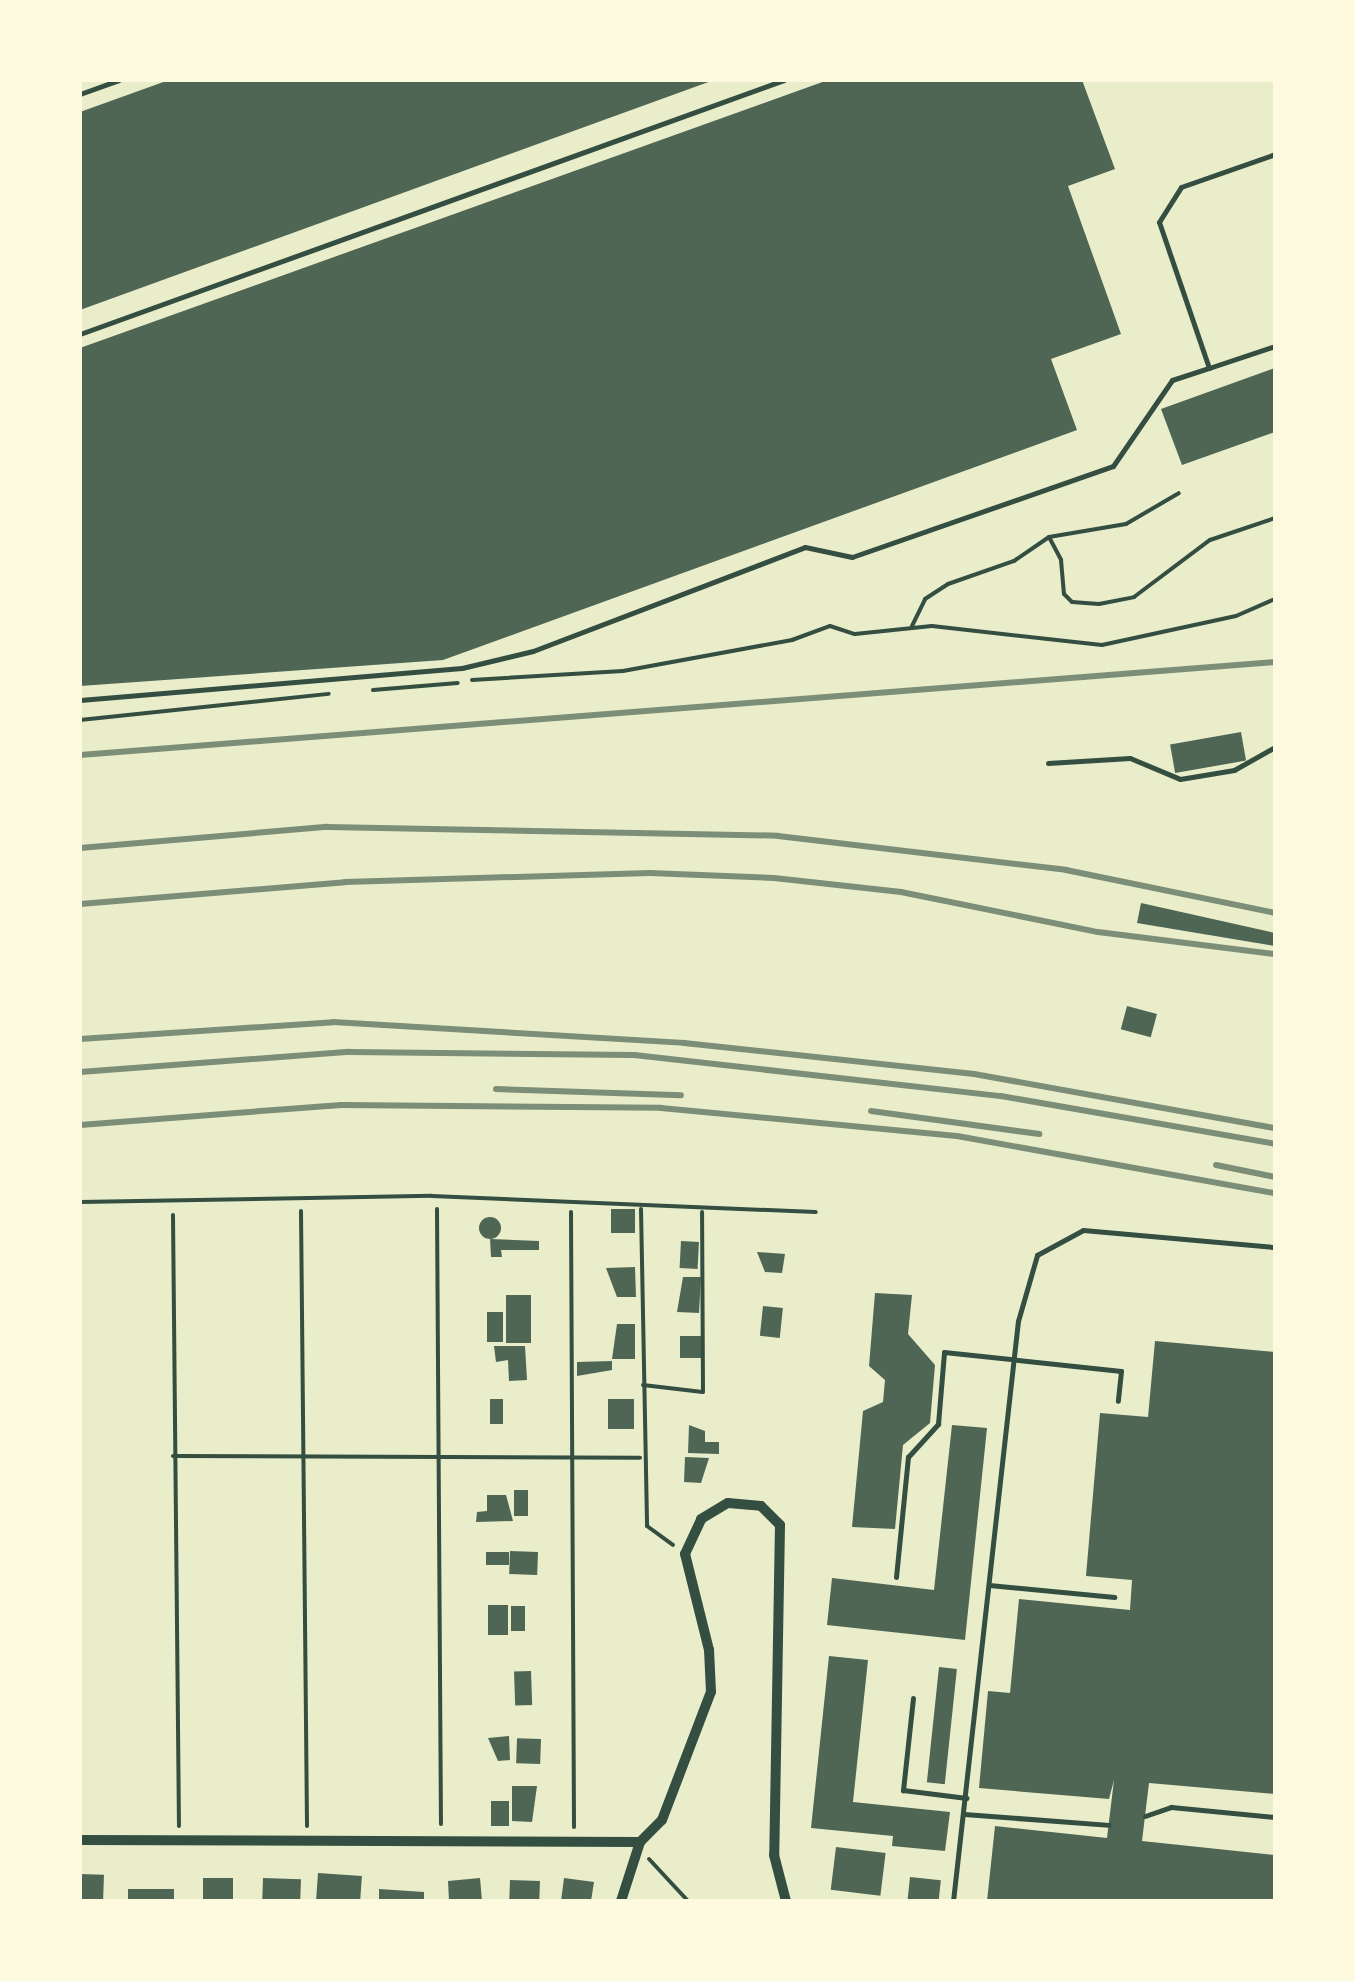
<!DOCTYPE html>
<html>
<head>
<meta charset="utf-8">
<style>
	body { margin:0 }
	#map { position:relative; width:1355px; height:1981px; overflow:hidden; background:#e9edc9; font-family:"Nunito Sans",sans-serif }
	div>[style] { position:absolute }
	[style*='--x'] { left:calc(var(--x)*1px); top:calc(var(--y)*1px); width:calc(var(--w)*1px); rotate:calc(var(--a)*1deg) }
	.building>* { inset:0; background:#4f6655; transform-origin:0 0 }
	.round { border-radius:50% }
	.path>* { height:4px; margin:-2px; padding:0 2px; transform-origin:2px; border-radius:2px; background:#344e41 }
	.service>* { height:5px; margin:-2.5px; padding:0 2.5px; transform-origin:2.5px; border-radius:2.5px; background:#344e41 }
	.minor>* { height:10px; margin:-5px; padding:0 5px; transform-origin:5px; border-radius:5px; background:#344e41 }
	.rail>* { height:6px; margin:-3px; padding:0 3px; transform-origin:3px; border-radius:3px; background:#7c8e77 }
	span { translate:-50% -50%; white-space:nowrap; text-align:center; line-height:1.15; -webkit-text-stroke:9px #fefae0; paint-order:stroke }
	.frame { position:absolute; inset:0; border:82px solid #fefae0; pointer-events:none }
</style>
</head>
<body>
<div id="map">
	<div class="building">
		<div style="clip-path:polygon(169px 80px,714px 80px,80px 310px,80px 112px)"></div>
		<div style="clip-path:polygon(828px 80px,1082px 80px,1115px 169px,1068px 186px,1121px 334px,1051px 359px,1077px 430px,443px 660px,80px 686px,80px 348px)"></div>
		<div style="clip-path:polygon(1275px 368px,1275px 432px,1182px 465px,1161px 409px)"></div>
		<div style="left:1241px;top:732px;width:29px;height:72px;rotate:80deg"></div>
		<div style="clip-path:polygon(1141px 903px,1275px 933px,1275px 946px,1137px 923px)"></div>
		<div style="left:1127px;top:1006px;width:31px;height:24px;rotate:15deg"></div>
		<div style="left:611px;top:1209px;width:24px;height:24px"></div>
		<div class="round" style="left:479px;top:1217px;width:22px;height:22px"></div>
		<div style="clip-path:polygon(490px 1239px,539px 1241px,539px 1250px,501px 1250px,502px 1257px,491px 1257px)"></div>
		<div style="left:681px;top:1241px;width:18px;height:27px;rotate:3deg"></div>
		<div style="clip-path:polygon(757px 1252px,785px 1254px,782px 1273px,765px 1272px)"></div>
		<div style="clip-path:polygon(635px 1267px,636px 1297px,617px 1297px,606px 1268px)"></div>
		<div style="clip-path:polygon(683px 1277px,701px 1277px,699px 1313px,677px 1312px)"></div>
		<div style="clip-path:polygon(875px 1293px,912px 1295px,908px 1334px,935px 1365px,930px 1423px,903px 1445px,895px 1529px,852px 1527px,863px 1411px,883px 1402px,885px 1380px,869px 1366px)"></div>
		<div style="left:531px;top:1295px;width:48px;height:25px;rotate:90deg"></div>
		<div style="left:763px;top:1306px;width:20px;height:30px;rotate:6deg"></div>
		<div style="left:503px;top:1312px;width:30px;height:16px;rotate:90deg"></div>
		<div style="clip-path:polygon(617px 1324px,635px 1324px,635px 1359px,612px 1359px)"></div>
		<div style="left:680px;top:1336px;width:22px;height:22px"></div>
		<div style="clip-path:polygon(1155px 1341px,1275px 1352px,1275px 1794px,1149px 1783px,1142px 1841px,1275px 1855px,1275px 1901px,987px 1901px,995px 1826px,1107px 1838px,1114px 1780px,1109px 1799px,979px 1788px,988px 1691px,1010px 1693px,1019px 1599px,1130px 1610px,1132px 1580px,1086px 1576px,1100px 1413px,1148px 1417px)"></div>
		<div style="clip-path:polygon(494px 1346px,525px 1346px,527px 1380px,509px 1381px,508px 1360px,496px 1362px)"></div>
		<div style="clip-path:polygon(612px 1361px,612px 1370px,577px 1376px,577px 1362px)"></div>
		<div style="left:503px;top:1399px;width:25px;height:13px;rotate:90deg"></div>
		<div style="left:608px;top:1399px;width:26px;height:30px"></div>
		<div style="clip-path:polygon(689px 1425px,705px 1431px,705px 1442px,719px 1442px,719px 1454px,688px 1453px)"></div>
		<div style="clip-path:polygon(952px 1425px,987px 1428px,965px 1640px,827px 1625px,832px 1578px,934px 1590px)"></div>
		<div style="clip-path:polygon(685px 1457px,709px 1458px,701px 1483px,684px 1482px)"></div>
		<div style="left:514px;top:1490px;width:14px;height:26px"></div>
		<div style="clip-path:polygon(487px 1495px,506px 1495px,513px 1521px,476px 1522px,477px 1512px,487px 1511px)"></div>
		<div style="left:510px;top:1551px;width:28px;height:23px;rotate:2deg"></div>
		<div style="left:509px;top:1552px;width:13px;height:23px;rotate:90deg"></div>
		<div style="left:488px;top:1605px;width:20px;height:30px"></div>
		<div style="left:511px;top:1606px;width:14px;height:25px"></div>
		<div style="clip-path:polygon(829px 1656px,868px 1660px,853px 1802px,950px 1812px,945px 1851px,892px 1846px,893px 1836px,811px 1828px)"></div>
		<div style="left:939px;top:1667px;width:18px;height:116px;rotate:6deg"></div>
		<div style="left:531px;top:1671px;width:34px;height:17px;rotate:88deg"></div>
		<div style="clip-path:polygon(509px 1736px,510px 1760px,498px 1761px,488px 1738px)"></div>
		<div style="left:541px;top:1739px;width:25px;height:24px;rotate:92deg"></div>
		<div style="clip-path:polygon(512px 1786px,537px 1786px,532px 1822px,512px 1821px)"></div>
		<div style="left:509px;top:1801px;width:25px;height:18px;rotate:90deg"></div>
		<div style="left:836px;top:1847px;width:50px;height:43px;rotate:7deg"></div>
		<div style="left:318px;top:1873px;width:44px;height:28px;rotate:4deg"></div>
		<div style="left:80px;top:1874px;width:24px;height:27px;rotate:2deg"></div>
		<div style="left:910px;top:1877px;width:31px;height:24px;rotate:6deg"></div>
		<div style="left:203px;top:1878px;width:30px;height:23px"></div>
		<div style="left:263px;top:1878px;width:38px;height:23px;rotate:2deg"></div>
		<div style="clip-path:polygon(480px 1878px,482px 1901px,449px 1901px,448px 1881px)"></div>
		<div style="clip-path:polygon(564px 1878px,594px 1882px,591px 1901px,561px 1901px)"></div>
		<div style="left:510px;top:1880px;width:30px;height:21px;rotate:2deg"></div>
		<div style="left:128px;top:1889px;width:46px;height:12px"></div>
		<div style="clip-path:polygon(379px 1889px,424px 1892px,424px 1901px,379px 1901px)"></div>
	</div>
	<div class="path">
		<div style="--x:1049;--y:537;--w:26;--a:62"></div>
		<div style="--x:1061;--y:560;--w:34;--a:85"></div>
		<div style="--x:1064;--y:594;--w:11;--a:45"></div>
		<div style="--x:1072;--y:602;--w:27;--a:4"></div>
		<div style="--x:1099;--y:604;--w:36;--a:-11"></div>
		<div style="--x:1134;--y:597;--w:95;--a:-36.9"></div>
		<div style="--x:1210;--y:540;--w:69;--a:-18.7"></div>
		<div style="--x:912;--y:626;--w:30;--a:-64"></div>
		<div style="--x:925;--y:599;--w:27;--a:-33"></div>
		<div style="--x:948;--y:584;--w:70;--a:-19.2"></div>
		<div style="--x:1014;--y:561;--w:42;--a:-34.4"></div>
		<div style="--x:1049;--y:537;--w:78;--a:-9.6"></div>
		<div style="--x:1126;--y:524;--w:61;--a:-30.3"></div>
		<div style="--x:472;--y:680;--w:151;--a:-3.4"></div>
		<div style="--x:623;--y:671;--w:172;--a:-10.4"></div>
		<div style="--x:792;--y:640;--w:40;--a:-20.2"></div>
		<div style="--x:830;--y:626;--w:26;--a:18"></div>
		<div style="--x:855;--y:634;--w:77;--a:-5.9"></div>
		<div style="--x:932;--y:626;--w:171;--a:6.4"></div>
		<div style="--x:1102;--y:645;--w:137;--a:-12.2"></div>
		<div style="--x:1236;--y:616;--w:43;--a:-23.6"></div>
		<div style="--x:373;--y:690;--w:85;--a:-4.7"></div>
		<div style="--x:80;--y:720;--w:250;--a:-6"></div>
		<div style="--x:80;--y:1202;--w:352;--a:-1"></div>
		<div style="--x:432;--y:1196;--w:384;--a:2.4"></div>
		<div style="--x:437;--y:1209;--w:615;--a:89.63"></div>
		<div style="--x:641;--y:1209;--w:317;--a:88.9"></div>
		<div style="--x:647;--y:1526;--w:32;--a:36"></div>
		<div style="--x:301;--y:1211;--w:615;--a:89.44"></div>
		<div style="--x:571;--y:1212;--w:615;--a:89.72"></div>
		<div style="--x:173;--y:1215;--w:611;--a:89.44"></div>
		<div style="--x:643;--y:1385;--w:60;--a:6.7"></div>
		<div style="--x:703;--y:1392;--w:180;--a:-90.3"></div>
		<div style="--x:173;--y:1456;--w:467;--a:0.2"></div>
		<div style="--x:649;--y:1859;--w:57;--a:47.1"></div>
	</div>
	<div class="service">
		<div style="--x:80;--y:94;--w:41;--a:-19.7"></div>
		<div style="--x:80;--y:334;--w:748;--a:-19.84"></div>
		<div style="--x:1209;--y:368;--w:70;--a:-18.4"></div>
		<div style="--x:80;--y:700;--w:383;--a:-4.8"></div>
		<div style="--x:462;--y:668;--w:73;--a:-13.5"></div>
		<div style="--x:533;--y:651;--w:291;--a:-20.9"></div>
		<div style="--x:805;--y:547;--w:48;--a:12"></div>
		<div style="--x:852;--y:557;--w:276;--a:-19.2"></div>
		<div style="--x:1113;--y:466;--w:104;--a:-55.5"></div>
		<div style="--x:1172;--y:380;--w:39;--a:-18"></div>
		<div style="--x:1209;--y:368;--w:154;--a:-108.9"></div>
		<div style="--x:1159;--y:222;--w:41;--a:-57.8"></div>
		<div style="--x:1181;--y:187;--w:100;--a:-19.3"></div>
		<div style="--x:1048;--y:763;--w:82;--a:-3.5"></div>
		<div style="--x:1130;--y:758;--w:54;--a:22.8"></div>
		<div style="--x:1180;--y:779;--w:55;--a:-9.5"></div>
		<div style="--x:1234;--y:770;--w:47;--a:-29.3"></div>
		<div style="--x:896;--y:1577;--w:121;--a:-84.3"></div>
		<div style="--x:908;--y:1457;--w:45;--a:-47.7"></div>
		<div style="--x:938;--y:1424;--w:72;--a:-85.2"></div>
		<div style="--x:944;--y:1352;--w:178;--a:6.1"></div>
		<div style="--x:1121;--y:1371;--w:30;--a:96"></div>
		<div style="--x:989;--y:1585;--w:126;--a:5.5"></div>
		<div style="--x:913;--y:1698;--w:93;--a:96.2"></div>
		<div style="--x:903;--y:1790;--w:64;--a:7.2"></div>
		<div style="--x:964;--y:1814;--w:145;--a:4.3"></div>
		<div style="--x:1145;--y:1816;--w:28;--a:-19"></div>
		<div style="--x:1171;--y:1807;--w:104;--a:5.5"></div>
		<div style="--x:953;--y:1901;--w:584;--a:-83.61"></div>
		<div style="--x:1018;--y:1321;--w:69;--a:-73.9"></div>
		<div style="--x:1037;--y:1255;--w:52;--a:-28.5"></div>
		<div style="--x:1083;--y:1230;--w:193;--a:5.1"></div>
	</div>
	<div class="minor">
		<div style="--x:80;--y:1840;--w:560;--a:0.2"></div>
		<div style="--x:640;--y:1842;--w:31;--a:-45"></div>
		<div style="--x:662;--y:1820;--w:137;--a:-69.1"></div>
		<div style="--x:711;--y:1692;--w:42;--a:-92.7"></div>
		<div style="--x:709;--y:1650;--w:99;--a:-104"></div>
		<div style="--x:685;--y:1554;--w:38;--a:-65"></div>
		<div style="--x:701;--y:1519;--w:31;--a:-31"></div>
		<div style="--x:728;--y:1503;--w:33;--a:5"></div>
		<div style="--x:761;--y:1506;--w:27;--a:45"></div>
		<div style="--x:780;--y:1525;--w:330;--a:91"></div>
		<div style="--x:774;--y:1855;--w:48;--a:75.4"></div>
		<div style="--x:621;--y:1901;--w:62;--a:-72.1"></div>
	</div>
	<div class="rail">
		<div style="--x:80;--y:755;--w:1199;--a:-4.45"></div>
		<div style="--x:80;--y:848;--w:248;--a:-4.9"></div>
		<div style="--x:327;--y:827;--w:451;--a:1.1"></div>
		<div style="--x:778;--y:836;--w:290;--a:6.7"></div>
		<div style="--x:1066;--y:870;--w:213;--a:11.6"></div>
		<div style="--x:80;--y:904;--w:266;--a:-4.7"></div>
		<div style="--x:345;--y:882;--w:305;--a:-1.7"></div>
		<div style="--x:650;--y:873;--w:124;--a:2.3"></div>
		<div style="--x:774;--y:878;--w:128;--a:6.3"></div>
		<div style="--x:901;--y:892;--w:201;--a:11.5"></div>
		<div style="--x:1098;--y:932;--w:178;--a:7.1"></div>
		<div style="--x:80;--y:1039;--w:254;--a:-3.8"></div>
		<div style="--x:333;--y:1022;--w:352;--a:3.4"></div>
		<div style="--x:684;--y:1043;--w:292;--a:6.1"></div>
		<div style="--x:974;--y:1074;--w:306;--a:10.2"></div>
		<div style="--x:80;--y:1072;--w:270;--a:-4.3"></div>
		<div style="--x:349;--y:1052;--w:285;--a:0.6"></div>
		<div style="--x:634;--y:1055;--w:369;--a:6.4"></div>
		<div style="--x:1001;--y:1096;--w:278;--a:9.9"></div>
		<div style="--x:496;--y:1089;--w:185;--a:1.9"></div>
		<div style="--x:871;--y:1111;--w:170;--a:7.8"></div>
		<div style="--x:80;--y:1125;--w:262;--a:-4.4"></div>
		<div style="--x:341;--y:1105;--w:320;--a:0.5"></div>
		<div style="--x:661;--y:1108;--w:297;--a:5.4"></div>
		<div style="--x:957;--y:1136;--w:323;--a:10.2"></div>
		<div style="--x:1216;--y:1165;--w:60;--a:11.5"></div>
	</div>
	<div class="frame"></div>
</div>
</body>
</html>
